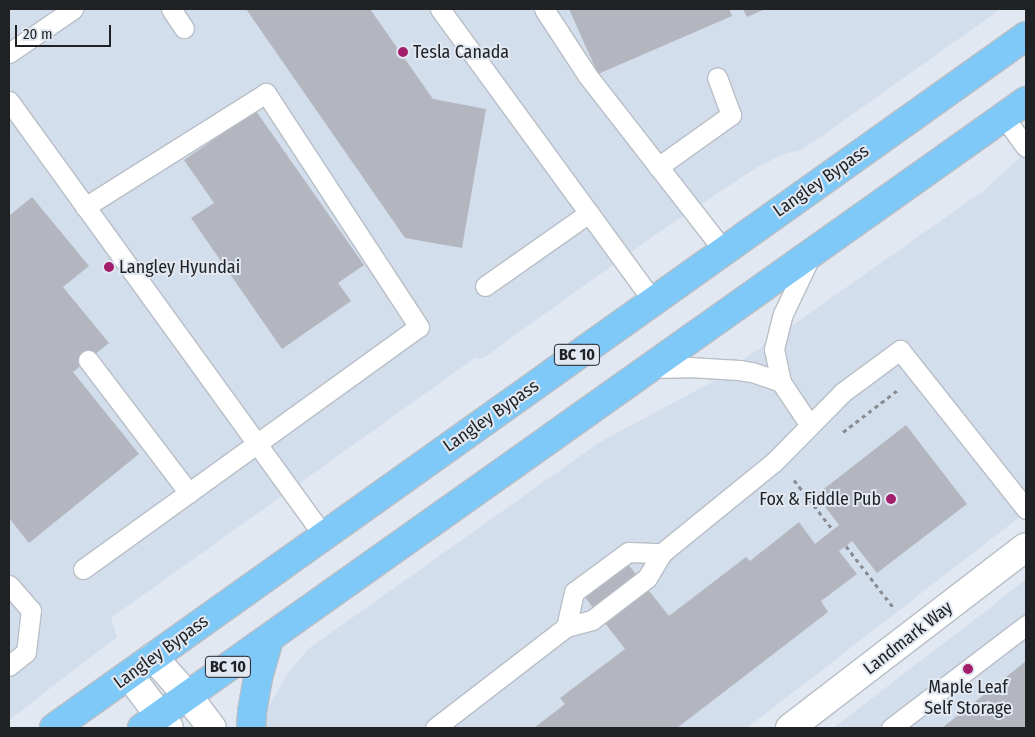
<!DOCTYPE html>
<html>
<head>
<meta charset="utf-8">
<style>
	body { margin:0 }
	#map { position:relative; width:1035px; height:737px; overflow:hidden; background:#e2e8f1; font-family:"Fira Sans Condensed",sans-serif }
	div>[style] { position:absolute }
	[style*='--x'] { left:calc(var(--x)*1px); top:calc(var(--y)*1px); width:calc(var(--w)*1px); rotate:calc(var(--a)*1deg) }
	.built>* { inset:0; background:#d3deed }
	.building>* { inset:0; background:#b3b6bf }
	.path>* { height:3px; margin-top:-1.5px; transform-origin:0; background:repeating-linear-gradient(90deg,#898d93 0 4px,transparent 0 8px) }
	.roads { filter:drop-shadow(1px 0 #b8bec6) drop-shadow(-1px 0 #b8bec6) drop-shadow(0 1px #b8bec6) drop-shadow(0 -1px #b8bec6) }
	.lane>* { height:19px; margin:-9.5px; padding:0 9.5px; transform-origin:9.5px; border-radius:9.5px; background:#fff }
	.street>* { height:28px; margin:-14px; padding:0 14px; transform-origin:14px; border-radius:14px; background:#fff }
	.highway>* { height:28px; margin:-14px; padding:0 14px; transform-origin:14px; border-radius:14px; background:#7ec9f7 }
	.dots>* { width:14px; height:14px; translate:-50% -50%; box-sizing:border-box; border:2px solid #e2e8f1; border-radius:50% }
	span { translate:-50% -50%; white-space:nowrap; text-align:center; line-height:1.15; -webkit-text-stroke:4px #e2e8f1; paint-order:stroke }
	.shield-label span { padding:1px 4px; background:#e2e8f1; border:1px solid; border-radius:4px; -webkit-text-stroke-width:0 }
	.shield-label { font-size:16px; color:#1f2124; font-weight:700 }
	.poi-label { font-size:18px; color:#1f2124 }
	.left { translate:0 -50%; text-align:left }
	.right { translate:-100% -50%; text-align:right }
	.street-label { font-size:18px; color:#1f2124 }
	.frame { position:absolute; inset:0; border:10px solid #1f2124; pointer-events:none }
	.scale { position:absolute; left:15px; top:25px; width:96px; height:22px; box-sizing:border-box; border:2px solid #1f2124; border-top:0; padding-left:6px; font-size:15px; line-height:18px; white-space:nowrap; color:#1f2124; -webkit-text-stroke:4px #e2e8f1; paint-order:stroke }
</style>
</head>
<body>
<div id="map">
	<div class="built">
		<div style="clip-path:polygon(9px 9px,1001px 9px,809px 145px,799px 151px,786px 153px,756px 168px,659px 232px,482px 359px,475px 358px,111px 618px,117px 637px,9px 720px)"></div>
		<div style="clip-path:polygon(1026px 152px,1026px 512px,747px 728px,265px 728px,269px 706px,286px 676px,308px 649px,600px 442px,712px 382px,983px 191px)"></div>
		<div style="clip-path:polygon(1026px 579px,1026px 728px,833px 728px,987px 610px)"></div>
	</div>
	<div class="building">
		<div style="clip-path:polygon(246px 9px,370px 9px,433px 99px,486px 109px,462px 248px,405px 238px)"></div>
		<div style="clip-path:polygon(569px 9px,729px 9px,732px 16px,598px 74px)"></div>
		<div style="clip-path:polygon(743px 9px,765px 9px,747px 17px)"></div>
		<div style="clip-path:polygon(256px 111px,364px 265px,338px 283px,351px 301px,282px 349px,191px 218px,214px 203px,184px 160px)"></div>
		<div style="clip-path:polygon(32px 197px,89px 266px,63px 287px,109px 343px,73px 372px,139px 454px,29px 543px,9px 518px,9px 216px)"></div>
		<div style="clip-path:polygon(906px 425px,967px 504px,877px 573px,852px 541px,846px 546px,839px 551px,857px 574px,821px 601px,828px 612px,677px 728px,534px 728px,565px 704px,560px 698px,625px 649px,584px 596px,627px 563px,669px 616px,746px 557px,750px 561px,799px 522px,815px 544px,839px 525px,816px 495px)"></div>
		<div style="clip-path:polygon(1026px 661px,1026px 728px,942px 728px)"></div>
	</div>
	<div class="path">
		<div style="--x:843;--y:432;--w:71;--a:-37.5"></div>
		<div style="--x:794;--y:480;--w:63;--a:52"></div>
		<div style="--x:846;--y:546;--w:77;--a:52.4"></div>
	</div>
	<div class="roads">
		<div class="lane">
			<div style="--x:171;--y:9;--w:23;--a:56"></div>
			<div style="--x:440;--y:9;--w:361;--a:53.9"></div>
			<div style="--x:544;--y:9;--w:79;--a:56.9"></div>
			<div style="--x:587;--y:75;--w:222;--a:52.1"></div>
			<div style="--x:9;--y:53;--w:78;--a:-34.5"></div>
			<div style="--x:9;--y:101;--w:536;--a:54.11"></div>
			<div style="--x:1004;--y:117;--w:37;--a:54"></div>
			<div style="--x:658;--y:167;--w:90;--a:-35.5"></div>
			<div style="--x:731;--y:115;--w:40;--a:-110.2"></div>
			<div style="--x:485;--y:286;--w:127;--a:-35.1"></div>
			<div style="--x:88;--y:360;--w:167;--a:52.8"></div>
			<div style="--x:650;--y:368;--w:39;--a:-1"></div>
			<div style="--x:689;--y:367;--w:50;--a:3.4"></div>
			<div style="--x:739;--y:370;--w:13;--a:9"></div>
			<div style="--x:752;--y:372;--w:31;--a:19"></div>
			<div style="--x:809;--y:424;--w:50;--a:-123.7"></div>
			<div style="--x:781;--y:382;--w:34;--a:-102"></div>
			<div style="--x:774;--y:349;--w:36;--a:-76"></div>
			<div style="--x:783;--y:314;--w:65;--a:-64.6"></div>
			<div style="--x:83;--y:569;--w:414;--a:-35.8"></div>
			<div style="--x:419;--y:327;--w:280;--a:-123.2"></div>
			<div style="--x:266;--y:93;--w:214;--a:147.8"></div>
			<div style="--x:9;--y:585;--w:33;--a:49"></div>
			<div style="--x:31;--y:610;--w:42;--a:96.8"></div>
			<div style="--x:26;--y:652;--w:22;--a:141"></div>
			<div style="--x:566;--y:627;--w:36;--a:-77"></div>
			<div style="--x:574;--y:592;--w:67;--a:-36.5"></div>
			<div style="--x:628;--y:552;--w:34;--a:2"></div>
			<div style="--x:435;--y:728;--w:165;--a:-37.6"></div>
			<div style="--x:566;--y:627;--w:27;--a:-15"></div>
			<div style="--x:592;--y:620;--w:69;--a:-37.4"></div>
			<div style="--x:647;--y:578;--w:29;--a:-59"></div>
			<div style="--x:662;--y:553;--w:144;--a:-39.1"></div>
			<div style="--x:774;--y:462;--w:98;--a:-45.4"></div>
			<div style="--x:843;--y:392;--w:71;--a:-36.4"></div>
			<div style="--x:900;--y:350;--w:203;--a:51.6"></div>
			<div style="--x:891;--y:728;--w:170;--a:-37.3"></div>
		</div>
		<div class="street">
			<div style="--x:153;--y:657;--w:51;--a:48.2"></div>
			<div style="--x:187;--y:695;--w:41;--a:52.9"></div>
			<div style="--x:129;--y:675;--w:66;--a:53"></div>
			<div style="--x:790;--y:728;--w:297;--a:-37.5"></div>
		</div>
		<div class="highway">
			<div style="--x:54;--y:728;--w:1193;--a:-35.45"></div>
			<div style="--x:142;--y:728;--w:1084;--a:-35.35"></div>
			<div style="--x:251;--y:728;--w:16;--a:-86"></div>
			<div style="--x:252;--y:712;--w:39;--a:-80"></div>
			<div style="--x:259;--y:674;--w:36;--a:-74"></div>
		</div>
	</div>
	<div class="dots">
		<div style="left:403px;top:52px;background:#a41f6b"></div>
		<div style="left:109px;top:267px;background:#a41f6b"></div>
		<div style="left:891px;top:499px;background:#a41f6b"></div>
		<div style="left:968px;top:669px;background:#a41f6b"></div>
	</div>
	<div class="shield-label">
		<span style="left:577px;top:355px">BC 10</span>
		<span style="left:228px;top:667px">BC 10</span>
	</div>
	<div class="poi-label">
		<span class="left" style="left:413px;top:52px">Tesla Canada</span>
		<span class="left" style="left:119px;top:267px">Langley Hyundai</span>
		<span class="right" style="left:881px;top:499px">Fox &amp; Fiddle Pub</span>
		<span style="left:968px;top:698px">Maple Leaf<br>Self Storage</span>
	</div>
	<div class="street-label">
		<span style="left:821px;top:181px;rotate:-35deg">Langley Bypass</span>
		<span style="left:491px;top:416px;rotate:-35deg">Langley Bypass</span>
		<span style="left:908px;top:638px;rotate:-38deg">Landmark Way</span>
		<span style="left:161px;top:652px;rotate:-36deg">Langley Bypass</span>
	</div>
	<div class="frame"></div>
	<div class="scale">20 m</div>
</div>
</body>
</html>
